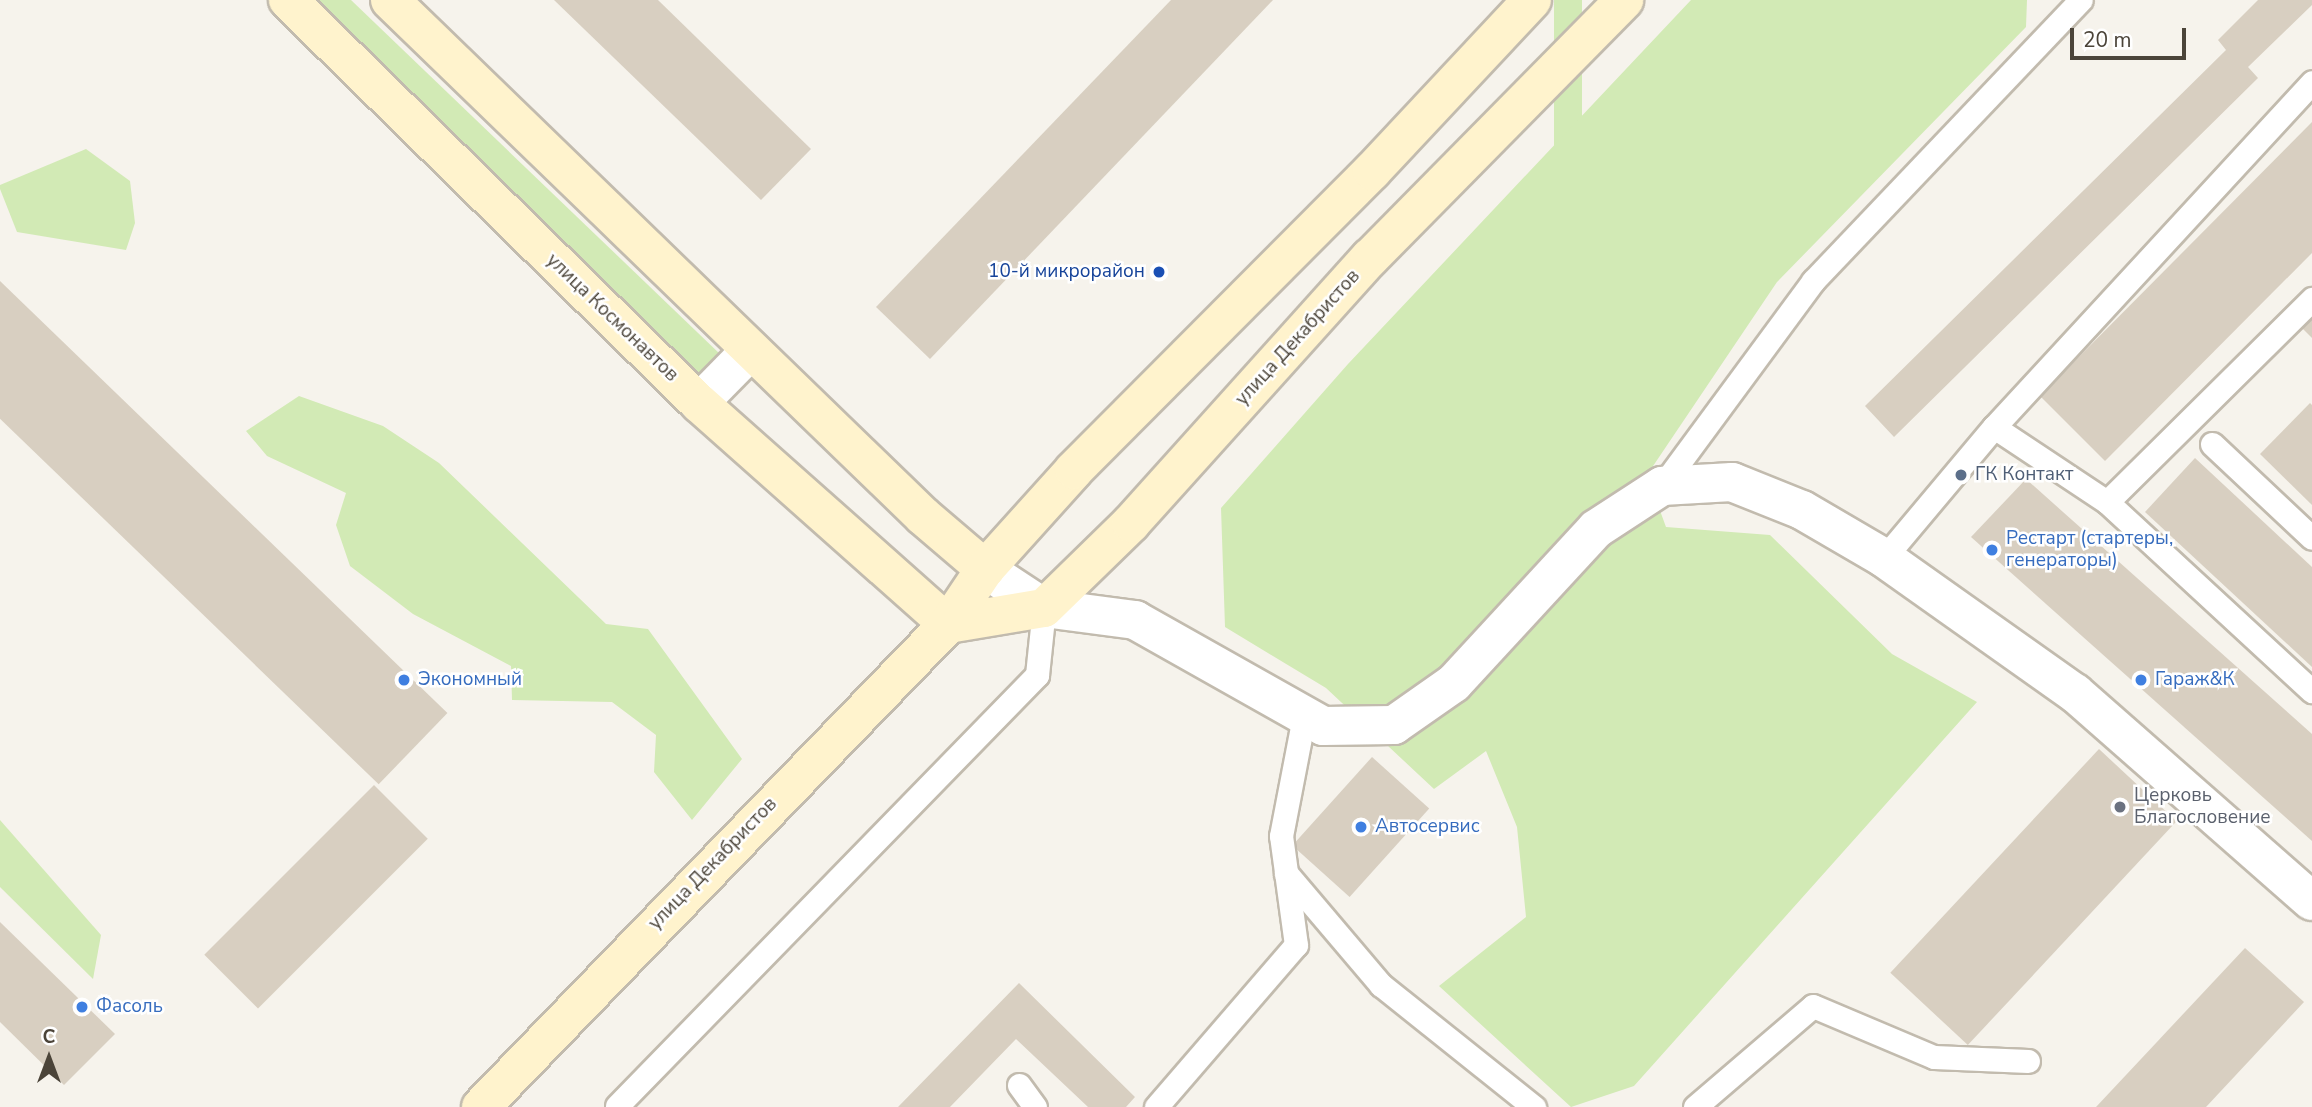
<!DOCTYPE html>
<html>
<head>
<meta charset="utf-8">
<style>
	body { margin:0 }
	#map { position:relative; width:2312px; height:1107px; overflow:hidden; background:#f6f3ec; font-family:"Nunito Sans",sans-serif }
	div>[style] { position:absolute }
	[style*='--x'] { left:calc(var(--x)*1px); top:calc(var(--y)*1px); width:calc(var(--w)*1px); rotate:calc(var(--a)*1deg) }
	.green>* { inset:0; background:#d2eab5; transform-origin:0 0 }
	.building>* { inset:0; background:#d8cfc1; transform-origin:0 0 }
	.roads { filter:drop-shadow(2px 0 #c2bbae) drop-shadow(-2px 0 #c2bbae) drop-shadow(0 2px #c2bbae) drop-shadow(0 -2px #c2bbae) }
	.lane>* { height:23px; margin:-11.5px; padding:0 11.5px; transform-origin:11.5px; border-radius:11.5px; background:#fff }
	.street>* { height:38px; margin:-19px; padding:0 19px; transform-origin:19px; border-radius:19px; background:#fff }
	.secondary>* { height:38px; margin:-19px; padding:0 19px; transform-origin:19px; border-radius:19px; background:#fff3cd }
	.dots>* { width:19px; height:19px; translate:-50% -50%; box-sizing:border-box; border:4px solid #fff; border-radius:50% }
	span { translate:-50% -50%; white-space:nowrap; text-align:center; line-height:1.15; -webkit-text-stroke:5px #fff; paint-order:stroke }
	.transit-label { font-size:19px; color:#164399 }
	.right { translate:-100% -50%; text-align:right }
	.street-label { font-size:19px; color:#4b4439 }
	.service-label { font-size:19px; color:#4e5e75 }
	.left { translate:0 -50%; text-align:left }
	.shop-label { font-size:19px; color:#366cbe }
	.worship-label { font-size:19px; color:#5b616d }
	.north { position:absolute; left:14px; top:1023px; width:70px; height:70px; -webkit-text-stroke:5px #fff; paint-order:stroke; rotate:0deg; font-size:19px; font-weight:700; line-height:28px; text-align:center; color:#4b4439 }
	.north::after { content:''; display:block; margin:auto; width:24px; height:32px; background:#4b4439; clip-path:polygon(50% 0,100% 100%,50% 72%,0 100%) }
	.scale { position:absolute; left:2070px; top:28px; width:116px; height:32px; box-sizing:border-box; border:4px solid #4b4439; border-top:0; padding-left:9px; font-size:21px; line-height:24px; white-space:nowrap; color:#4b4439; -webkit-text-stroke:5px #fff; paint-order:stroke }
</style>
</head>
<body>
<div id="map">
	<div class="green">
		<div style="clip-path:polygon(312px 0,351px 0,721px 355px,697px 378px)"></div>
		<div style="left:1554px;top:0;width:28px;height:706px"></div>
		<div style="clip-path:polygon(1691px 0,2027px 0,2026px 27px,1777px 282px,1647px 475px,1666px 527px,1770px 535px,1892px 654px,1977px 702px,1634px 1086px,1571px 1107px,1439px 986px,1526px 917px,1517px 827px,1486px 751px,1434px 789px,1326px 688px,1225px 627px,1221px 508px,1348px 364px)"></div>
		<div style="clip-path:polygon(86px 149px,130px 181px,135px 223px,126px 250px,17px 232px,0 189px,0 185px)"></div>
		<div style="clip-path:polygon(299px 396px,383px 426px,439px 463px,606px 624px,648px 629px,742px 759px,692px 820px,654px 772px,656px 735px,612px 702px,512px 700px,511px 666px,413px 614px,350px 566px,336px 525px,346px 493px,267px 456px,246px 431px)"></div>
		<div style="clip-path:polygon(0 820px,101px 935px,93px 979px,0 887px)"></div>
	</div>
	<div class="building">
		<div style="clip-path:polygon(554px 0,658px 0,811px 149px,761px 200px)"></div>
		<div style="clip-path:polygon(1171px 0,1273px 0,930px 359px,876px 307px)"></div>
		<div style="clip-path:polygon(2258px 0,2312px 0,2312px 5px,2248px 67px,2258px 78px,1894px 437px,1865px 406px,2226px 50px,2218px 40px)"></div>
		<div style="clip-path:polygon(2312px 122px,2312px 253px,2105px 461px,2040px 396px)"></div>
		<div style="left:0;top:281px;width:622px;height:99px;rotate:44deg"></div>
		<div style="clip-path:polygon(2312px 318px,2312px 338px,2302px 328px)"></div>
		<div style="clip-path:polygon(2310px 403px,2312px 405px,2312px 505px,2260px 454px)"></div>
		<div style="clip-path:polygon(2195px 458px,2312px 567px,2312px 667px,2145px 512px)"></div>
		<div style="clip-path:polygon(2026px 479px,2312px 734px,2312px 841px,1971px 537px)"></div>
		<div style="left:2099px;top:749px;width:106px;height:306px;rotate:43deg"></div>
		<div style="left:1372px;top:757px;width:77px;height:119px;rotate:42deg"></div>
		<div style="left:374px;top:785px;width:76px;height:240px;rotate:45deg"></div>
		<div style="clip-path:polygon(0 922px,115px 1034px,64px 1085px,0 1022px)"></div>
		<div style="clip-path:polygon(2245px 948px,2304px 1002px,2206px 1107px,2096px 1107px)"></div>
		<div style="clip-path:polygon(1019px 983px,1135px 1097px,1126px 1107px,1088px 1107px,1016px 1039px,950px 1107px,898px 1107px)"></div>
	</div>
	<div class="roads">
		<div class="lane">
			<div style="--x:1994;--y:427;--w:136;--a:33.6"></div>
			<div style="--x:2107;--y:502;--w:279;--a:42.7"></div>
			<div style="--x:2212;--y:444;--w:137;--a:43.2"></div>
			<div style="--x:1662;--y:486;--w:255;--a:-53.6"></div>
			<div style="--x:1813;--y:281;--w:388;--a:-46.4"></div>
			<div style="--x:2107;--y:502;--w:289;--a:-44.7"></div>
			<div style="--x:1884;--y:558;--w:171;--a:-50"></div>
			<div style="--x:1994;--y:427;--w:469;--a:-47.3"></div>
			<div style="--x:1286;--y:873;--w:147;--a:49.7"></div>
			<div style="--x:1381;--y:985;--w:196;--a:38.6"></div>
			<div style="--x:1019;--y:1085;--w:27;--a:54"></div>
			<div style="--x:617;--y:1106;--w:602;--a:-45.74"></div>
			<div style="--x:1037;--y:675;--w:67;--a:-84"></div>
			<div style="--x:1156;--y:1107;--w:214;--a:-49.2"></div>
			<div style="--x:1296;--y:945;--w:110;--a:-97.8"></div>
			<div style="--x:1281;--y:836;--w:122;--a:-79.1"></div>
			<div style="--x:1695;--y:1107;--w:155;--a:-40.6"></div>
			<div style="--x:1813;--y:1006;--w:131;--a:22.9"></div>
			<div style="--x:1934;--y:1057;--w:94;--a:2.4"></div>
		</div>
		<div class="street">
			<div style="--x:699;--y:403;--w:74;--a:-45.5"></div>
			<div style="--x:985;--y:569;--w:71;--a:33.5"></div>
			<div style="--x:1044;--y:608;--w:92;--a:7.5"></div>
			<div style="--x:1135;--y:620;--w:216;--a:29.4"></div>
			<div style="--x:1323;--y:726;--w:71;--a:-0.8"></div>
			<div style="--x:1394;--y:725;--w:73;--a:-35"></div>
			<div style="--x:1454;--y:683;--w:209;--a:-47.3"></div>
			<div style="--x:1596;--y:529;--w:79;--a:-33.1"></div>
			<div style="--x:1662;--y:486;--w:70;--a:-3.3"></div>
			<div style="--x:1732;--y:482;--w:75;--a:21.8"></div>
			<div style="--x:1802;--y:510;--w:95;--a:30.3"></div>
			<div style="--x:1884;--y:558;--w:234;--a:35.3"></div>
			<div style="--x:2075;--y:693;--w:315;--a:41.3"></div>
		</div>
		<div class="secondary">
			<div style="--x:288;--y:0;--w:576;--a:44.44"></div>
			<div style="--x:699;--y:403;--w:333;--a:41.6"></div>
			<div style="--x:390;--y:0;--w:742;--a:44.07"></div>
			<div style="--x:923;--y:516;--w:82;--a:40.5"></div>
			<div style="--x:948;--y:624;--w:97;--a:-9.5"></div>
			<div style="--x:1044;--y:608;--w:122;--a:-44.3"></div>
			<div style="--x:1131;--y:523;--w:357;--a:-48"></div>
			<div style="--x:1370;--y:258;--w:362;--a:-45.4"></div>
			<div style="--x:481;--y:1107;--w:672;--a:-45.96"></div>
			<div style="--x:948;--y:624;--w:66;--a:-56.1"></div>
			<div style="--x:985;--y:569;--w:133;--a:-48"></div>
			<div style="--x:1074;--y:470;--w:422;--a:-45.1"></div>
			<div style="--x:1372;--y:171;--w:234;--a:-46.9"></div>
		</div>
	</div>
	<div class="dots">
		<div style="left:1159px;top:272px;background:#1a4fb4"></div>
		<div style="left:1961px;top:475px;background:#5c6f8a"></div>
		<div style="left:1992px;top:550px;background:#3f7fe0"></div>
		<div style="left:404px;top:680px;background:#3f7fe0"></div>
		<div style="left:2141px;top:680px;background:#3f7fe0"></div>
		<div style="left:2120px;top:807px;background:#6b7280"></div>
		<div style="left:1361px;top:827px;background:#3f7fe0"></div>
		<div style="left:82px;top:1007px;background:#3f7fe0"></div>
	</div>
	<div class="transit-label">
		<span class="right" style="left:1145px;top:272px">10-й микрорайон</span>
	</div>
	<div class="street-label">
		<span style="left:612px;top:318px;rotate:44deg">улица Космонавтов</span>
		<span style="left:1298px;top:338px;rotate:-48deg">улица Декабристов</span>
		<span style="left:713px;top:864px;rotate:-46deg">улица Декабристов</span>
	</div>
	<div class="service-label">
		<span class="left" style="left:1975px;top:475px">ГК Контакт</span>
	</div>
	<div class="shop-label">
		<span class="left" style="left:2006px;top:550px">Рестарт (стартеры,<br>генераторы)</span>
		<span class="left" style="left:418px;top:680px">Экономный</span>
		<span class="left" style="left:2155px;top:680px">Гараж&amp;К</span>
		<span class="left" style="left:1375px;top:827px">Автосервис</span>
		<span class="left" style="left:96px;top:1007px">Фасоль</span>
	</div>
	<div class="worship-label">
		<span class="left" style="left:2134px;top:807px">Церковь<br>Благословение</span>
	</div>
	<div class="north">С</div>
	<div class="scale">20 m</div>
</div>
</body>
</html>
